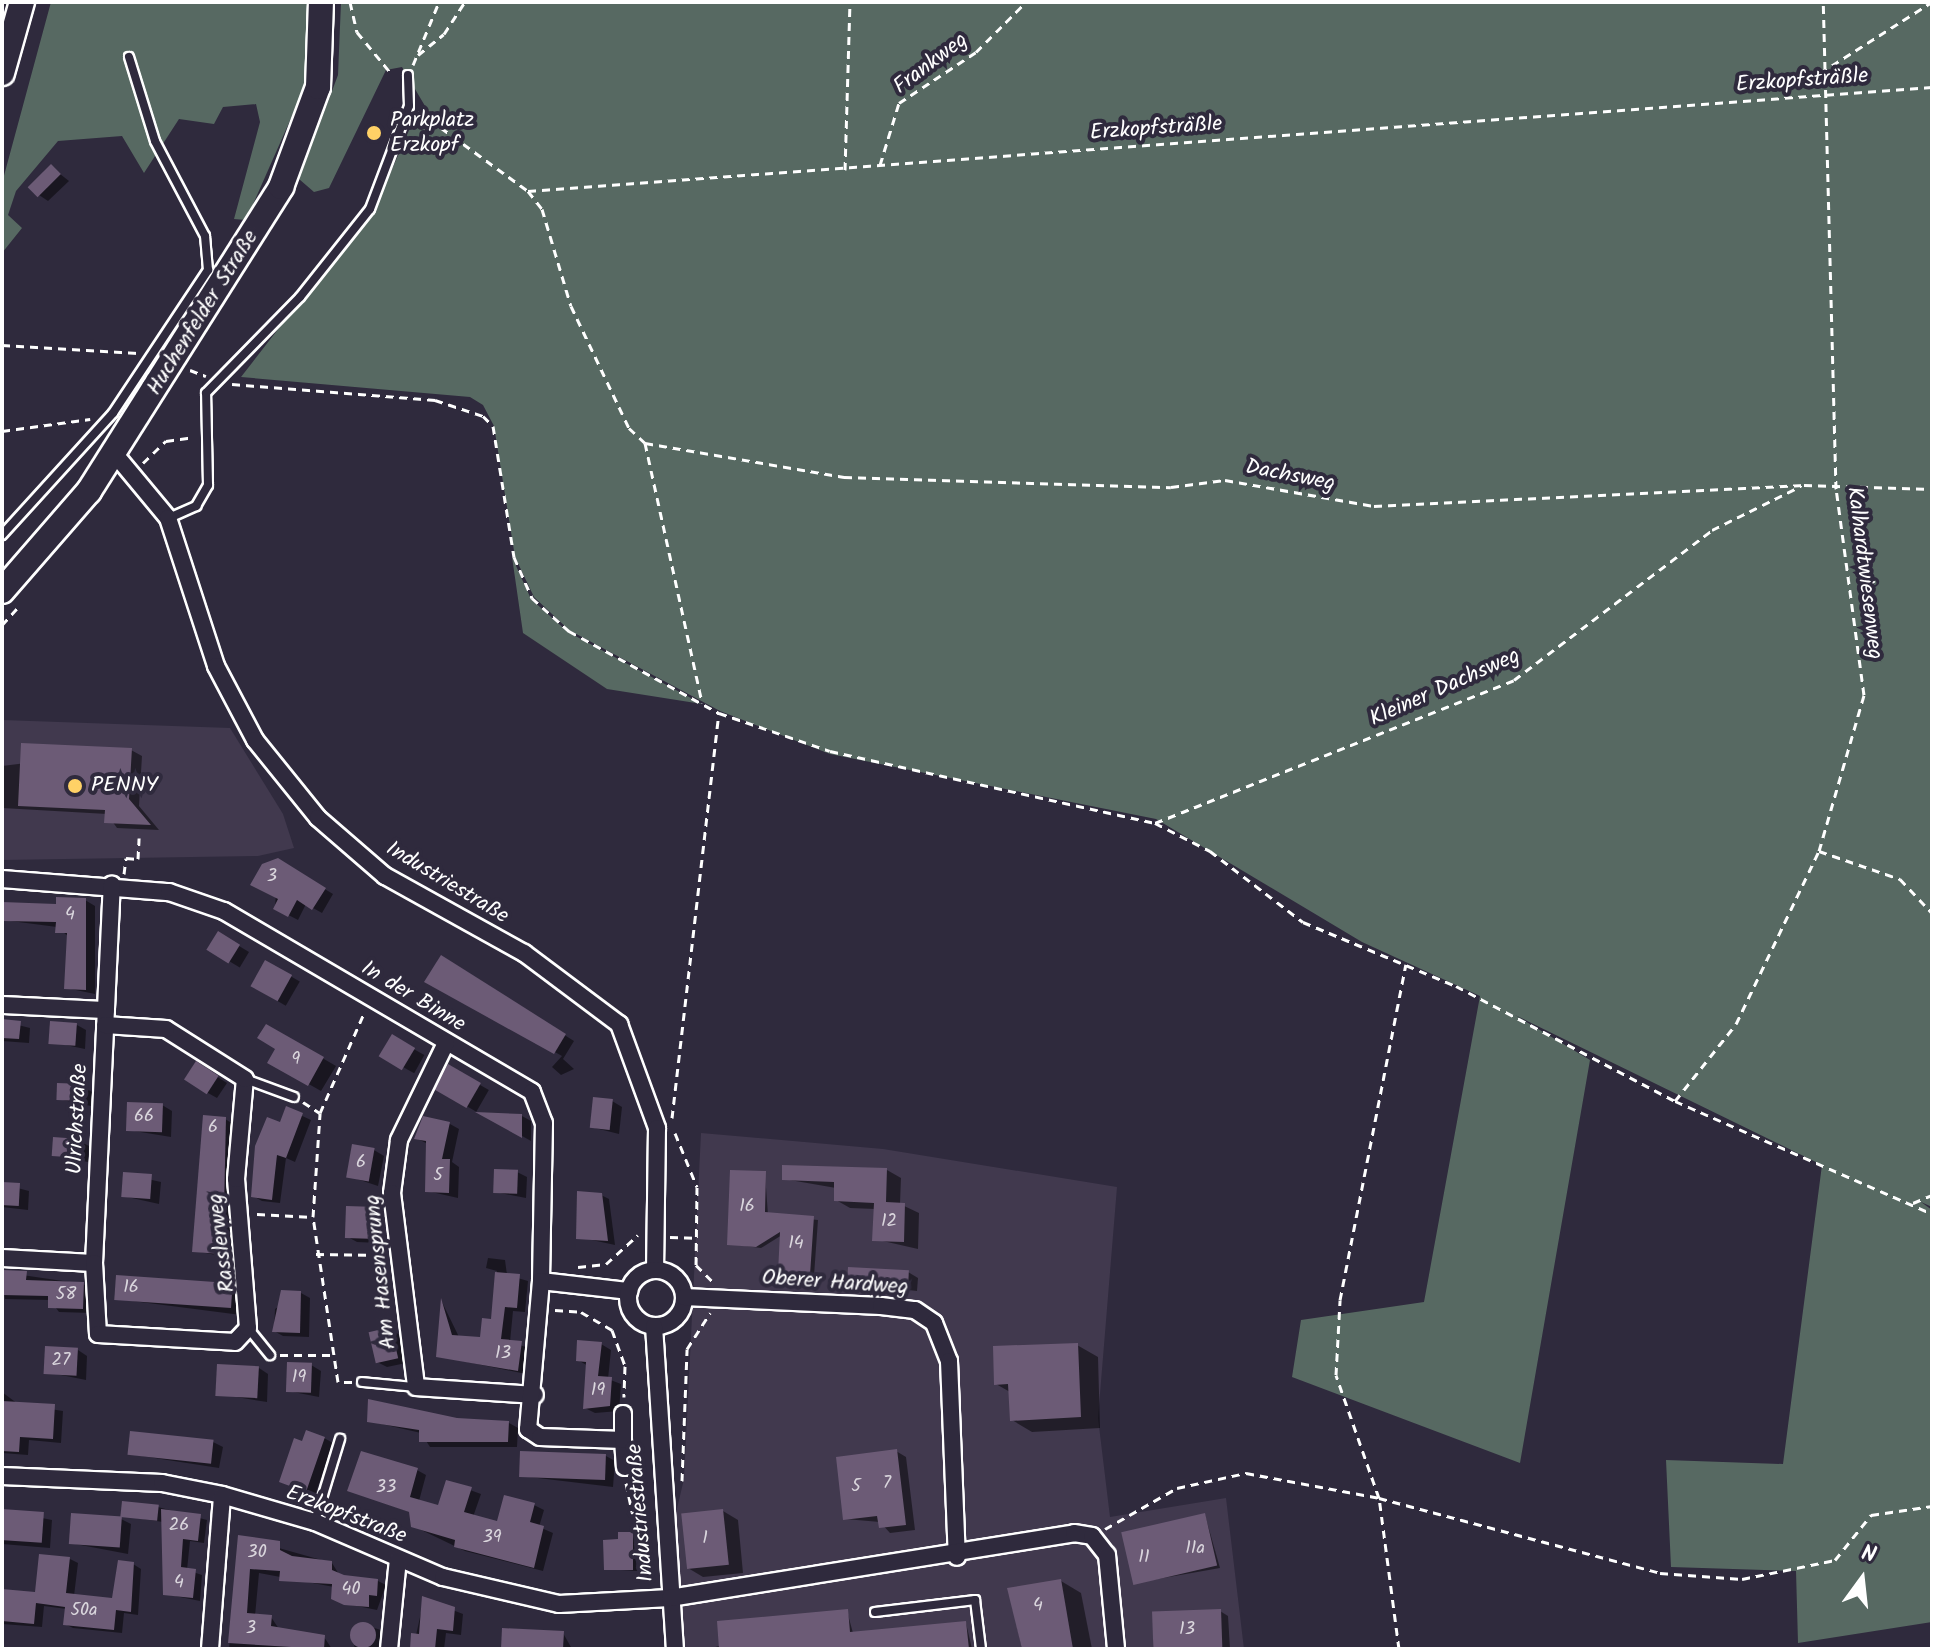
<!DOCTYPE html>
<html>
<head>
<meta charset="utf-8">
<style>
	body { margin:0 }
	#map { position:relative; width:1934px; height:1651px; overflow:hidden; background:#2f2a3d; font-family:Kalam,sans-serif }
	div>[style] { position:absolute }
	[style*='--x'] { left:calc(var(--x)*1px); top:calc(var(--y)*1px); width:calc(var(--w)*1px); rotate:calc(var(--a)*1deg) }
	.built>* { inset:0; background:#41394e }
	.green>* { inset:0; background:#576962 }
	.shadow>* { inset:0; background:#0007; transform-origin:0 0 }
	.building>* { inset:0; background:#6c5b76; transform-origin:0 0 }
	.round { border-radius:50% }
	.path>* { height:3px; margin-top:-1.5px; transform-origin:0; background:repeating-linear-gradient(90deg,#fff 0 8px,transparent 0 14px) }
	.roads { filter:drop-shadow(2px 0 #fff) drop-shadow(-2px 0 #fff) drop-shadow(0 2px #fff) drop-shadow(0 -2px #fff) }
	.lane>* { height:8px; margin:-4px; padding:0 4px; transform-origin:4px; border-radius:4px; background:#2f2a3d }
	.street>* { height:16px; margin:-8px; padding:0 8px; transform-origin:8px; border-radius:8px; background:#2f2a3d }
	.street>.ring { margin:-8px; padding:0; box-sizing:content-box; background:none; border:16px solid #2f2a3d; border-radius:50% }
	.secondary>* { height:24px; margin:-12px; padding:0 12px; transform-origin:12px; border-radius:12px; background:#2f2a3d }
	.dots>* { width:22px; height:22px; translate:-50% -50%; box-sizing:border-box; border:4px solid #2f2a3d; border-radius:50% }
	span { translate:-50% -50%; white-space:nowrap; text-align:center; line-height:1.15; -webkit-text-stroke:8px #2f2a3d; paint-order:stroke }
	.number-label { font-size:18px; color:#dad6dd }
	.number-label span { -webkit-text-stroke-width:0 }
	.street-label { font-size:22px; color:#fff }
	.poi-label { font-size:22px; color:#fff }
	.left { translate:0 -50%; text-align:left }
	.frame { position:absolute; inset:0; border:4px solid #fff; pointer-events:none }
	.north { position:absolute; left:1822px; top:1539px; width:80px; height:80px; -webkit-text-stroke:6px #2f2a3d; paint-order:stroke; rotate:15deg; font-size:22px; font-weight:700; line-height:32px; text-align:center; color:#fff }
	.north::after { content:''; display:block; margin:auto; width:28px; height:36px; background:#fff; clip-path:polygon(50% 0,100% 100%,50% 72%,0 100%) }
</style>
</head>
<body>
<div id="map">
	<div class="built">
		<div style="clip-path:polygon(2px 720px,230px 728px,283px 814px,294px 848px,258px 856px,2px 860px)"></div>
		<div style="clip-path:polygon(701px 1133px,883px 1149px,1117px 1187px,1098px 1418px,1110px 1517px,1226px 1498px,1244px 1649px,682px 1649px,670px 1538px,684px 1479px)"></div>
	</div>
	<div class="green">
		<div style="clip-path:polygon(51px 2px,312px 2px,307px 82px,246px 220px,234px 219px,260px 122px,256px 104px,223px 107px,214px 124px,179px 119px,144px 173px,122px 136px,58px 141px,16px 191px,8px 215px,22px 228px,2px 253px,2px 183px)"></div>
		<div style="clip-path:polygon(341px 2px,1932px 2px,1932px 1207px,1921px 1202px,1932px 1210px,1932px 1622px,1798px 1643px,1796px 1571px,1671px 1567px,1666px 1460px,1783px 1464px,1822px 1165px,1515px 1015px,1590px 1060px,1520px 1463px,1292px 1377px,1301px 1320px,1424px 1302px,1480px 996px,1362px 942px,1156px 819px,830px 754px,720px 711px,569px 630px,534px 597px,515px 557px,494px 426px,483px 405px,470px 397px,241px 377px,379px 199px,410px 128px,438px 128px,402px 67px,386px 70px,329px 188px,314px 192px,299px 179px,338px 75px)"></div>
		<div style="clip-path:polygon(512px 557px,531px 599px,568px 632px,702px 704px,607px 689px,523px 633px)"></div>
	</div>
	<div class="shadow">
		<div style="clip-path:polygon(51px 167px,69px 181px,48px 201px,39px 195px)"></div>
		<div style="clip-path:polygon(131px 750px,142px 756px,139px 806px,159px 830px,117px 828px,107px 814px,2px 808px,2px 766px)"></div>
		<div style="clip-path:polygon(278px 861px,333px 894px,322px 913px,306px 904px,298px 920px,275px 908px)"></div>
		<div style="clip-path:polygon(85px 900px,95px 906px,95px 994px,66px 988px,69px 937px,57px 927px,3px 920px)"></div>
		<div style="left:219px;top:934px;width:35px;height:18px;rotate:31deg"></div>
		<div style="clip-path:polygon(442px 958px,574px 1041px,563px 1059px,574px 1069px,561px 1075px,552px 1067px,562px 1056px,427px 981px)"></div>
		<div style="left:266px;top:962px;width:39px;height:28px;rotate:30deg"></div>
		<div style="clip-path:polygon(2px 1021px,30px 1028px,29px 1043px,2px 1041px)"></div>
		<div style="clip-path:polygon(77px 1025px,86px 1030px,85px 1049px,51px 1042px)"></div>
		<div style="clip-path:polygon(267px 1026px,336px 1066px,321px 1091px,270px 1062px,278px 1048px)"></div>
		<div style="left:392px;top:1037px;width:37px;height:21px;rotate:29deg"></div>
		<div style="clip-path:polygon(197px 1064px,227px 1083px,217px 1098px,208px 1093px)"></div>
		<div style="left:449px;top:1067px;width:46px;height:25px;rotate:30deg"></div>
		<div style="clip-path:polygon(82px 1086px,92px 1092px,91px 1106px,58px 1099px)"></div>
		<div style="clip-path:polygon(612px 1101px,622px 1107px,619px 1134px,591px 1127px)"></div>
		<div style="clip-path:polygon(162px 1105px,172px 1111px,171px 1137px,128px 1130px)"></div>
		<div style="clip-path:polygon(287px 1109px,311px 1120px,295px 1162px,286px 1158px,280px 1203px,262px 1201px,253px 1196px)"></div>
		<div style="clip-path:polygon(487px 1116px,522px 1116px,531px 1121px,531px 1141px)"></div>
		<div style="clip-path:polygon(225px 1119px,235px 1125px,232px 1258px,195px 1251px)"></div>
		<div style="clip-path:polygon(450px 1124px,459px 1129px,452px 1162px,459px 1167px,458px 1198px,427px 1191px,428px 1144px,416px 1138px)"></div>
		<div style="clip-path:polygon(79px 1141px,89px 1146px,88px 1162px,54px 1155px)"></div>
		<div style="clip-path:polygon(374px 1150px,384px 1156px,378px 1186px,348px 1176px)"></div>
		<div style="clip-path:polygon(887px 1170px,901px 1178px,900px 1204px,919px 1213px,918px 1249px,874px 1239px,875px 1209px,850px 1208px,836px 1200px,836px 1188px,784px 1179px)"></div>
		<div style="clip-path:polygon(517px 1172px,527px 1177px,526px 1198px,495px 1192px)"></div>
		<div style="clip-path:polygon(765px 1173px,768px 1215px,818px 1220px,814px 1276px,780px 1272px,782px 1235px,761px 1248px,729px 1244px)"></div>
		<div style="clip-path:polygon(125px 1174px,161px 1182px,159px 1204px,123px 1196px)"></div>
		<div style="clip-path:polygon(2px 1184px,29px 1191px,28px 1210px,2px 1207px)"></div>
		<div style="clip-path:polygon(601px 1195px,609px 1199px,615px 1245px,578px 1237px)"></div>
		<div style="clip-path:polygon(370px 1209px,379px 1215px,379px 1243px,357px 1242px,348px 1237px)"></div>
		<div style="clip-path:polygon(488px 1258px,505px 1260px,507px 1275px,528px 1281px,525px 1312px,513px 1311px,510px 1342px,529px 1348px,526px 1374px,438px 1356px,442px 1302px,459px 1337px,482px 1339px,492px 1321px,497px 1271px,486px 1268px)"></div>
		<div style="clip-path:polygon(2px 1272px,83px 1284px,93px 1290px,92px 1313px,59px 1312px,50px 1300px,5px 1299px)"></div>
		<div style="clip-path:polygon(908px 1272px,918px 1278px,917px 1291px,849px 1283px)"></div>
		<div style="clip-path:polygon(233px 1285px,242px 1290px,241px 1315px,117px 1299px)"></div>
		<div style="clip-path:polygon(301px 1293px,310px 1298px,309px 1337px,283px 1336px,274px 1331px,275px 1309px)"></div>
		<div style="clip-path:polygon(390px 1329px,400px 1335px,406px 1363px,387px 1367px,377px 1362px)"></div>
		<div style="clip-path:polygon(601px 1344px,611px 1350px,608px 1379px,621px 1384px,619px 1411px,595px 1413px,585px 1408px,588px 1366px,578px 1360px)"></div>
		<div style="clip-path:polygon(1077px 1345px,1098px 1357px,1100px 1428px,1032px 1432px,1012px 1420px,1010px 1392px,996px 1384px)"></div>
		<div style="clip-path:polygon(78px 1350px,87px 1356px,86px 1380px,46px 1372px)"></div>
		<div style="clip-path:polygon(311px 1365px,321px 1371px,319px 1397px,288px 1391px)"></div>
		<div style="clip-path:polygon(259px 1368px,268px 1374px,267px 1402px,218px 1394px)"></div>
		<div style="clip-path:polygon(2px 1392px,18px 1404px,63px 1411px,61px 1443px,29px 1440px,28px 1455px,2px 1453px)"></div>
		<div style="clip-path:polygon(369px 1421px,509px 1423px,518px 1428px,517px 1447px,430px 1447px,421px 1433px)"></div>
		<div style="clip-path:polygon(324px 1438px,333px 1443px,315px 1495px,281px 1482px,304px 1444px)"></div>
		<div style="clip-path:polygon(213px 1442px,223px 1447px,219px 1468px,129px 1454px)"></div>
		<div style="clip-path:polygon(896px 1451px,906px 1457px,915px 1530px,890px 1533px,880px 1522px,845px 1519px)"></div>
		<div style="clip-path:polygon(606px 1456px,615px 1461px,613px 1487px,521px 1476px)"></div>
		<div style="clip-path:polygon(417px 1470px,426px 1475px,419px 1501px,439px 1508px,448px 1482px,481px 1494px,473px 1517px,499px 1524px,534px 1505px,544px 1510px,539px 1527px,553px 1533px,543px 1571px,465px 1551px,413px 1526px,412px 1513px,349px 1490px)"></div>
		<div style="clip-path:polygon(158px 1507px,207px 1520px,204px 1543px,190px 1541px,187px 1570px,202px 1575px,200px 1601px,165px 1594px,163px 1522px,123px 1516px)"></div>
		<div style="clip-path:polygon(2px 1510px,52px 1520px,50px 1548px,2px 1544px)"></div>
		<div style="clip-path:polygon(723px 1511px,738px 1520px,743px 1573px,703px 1577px,688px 1568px)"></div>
		<div style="clip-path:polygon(1205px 1515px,1220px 1568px,1135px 1583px)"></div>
		<div style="clip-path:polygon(121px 1519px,131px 1524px,128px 1554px,70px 1543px)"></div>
		<div style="clip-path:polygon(633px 1534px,637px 1571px,606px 1569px,620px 1541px)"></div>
		<div style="clip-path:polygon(240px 1537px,332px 1563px,340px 1576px,378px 1581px,386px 1585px,377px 1610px,342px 1603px,334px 1587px,259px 1573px,255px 1616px,271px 1617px,279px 1629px,324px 1637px,332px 1649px,229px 1649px)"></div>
		<div style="clip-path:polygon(70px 1559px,78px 1563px,74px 1596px,113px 1600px,133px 1564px,141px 1569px,138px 1615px,124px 1613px,122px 1633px,73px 1628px,65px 1624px,67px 1609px,44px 1606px,42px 1627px,2px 1624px,2px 1591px,37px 1594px)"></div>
		<div style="clip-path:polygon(1061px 1581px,1081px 1593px,1092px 1649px,1022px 1649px,1009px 1590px)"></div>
		<div style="clip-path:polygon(424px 1599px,463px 1614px,461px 1635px,446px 1633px,444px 1649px,413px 1649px)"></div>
		<div style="clip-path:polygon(847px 1611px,853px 1633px,966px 1623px,972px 1649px,708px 1649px)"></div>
		<div style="clip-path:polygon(1220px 1611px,1228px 1616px,1230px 1649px,1153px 1649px,1154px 1614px)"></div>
		<div style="clip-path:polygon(358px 1623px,381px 1630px,378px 1649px,354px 1649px)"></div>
		<div style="clip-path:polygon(563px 1633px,572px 1649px,503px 1649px)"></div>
	</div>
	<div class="building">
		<div style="left:51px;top:164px;width:14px;height:33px;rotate:45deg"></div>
		<div style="clip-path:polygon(21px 743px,132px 748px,129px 799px,151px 825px,104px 823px,105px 810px,18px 806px)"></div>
		<div style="clip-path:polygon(278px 858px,326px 888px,312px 910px,297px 900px,288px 917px,273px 909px,278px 899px,250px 885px,262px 864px)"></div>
		<div style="clip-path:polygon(56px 897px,86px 898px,86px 990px,64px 989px,67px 933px,55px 933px,56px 922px,2px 921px,2px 902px,56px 904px)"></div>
		<div style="left:218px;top:931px;width:26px;height:22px;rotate:32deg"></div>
		<div style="clip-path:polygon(441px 955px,566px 1034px,554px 1054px,424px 982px)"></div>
		<div style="left:265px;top:960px;width:31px;height:30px;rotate:29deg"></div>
		<div style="clip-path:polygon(2px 1019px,21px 1021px,19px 1039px,2px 1038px)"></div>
		<div style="left:50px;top:1021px;width:27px;height:23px;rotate:4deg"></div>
		<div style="clip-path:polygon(266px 1024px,324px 1057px,308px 1086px,267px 1063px,275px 1049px,257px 1038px)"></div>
		<div style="left:392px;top:1034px;width:27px;height:26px;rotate:31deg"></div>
		<div style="left:196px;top:1061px;width:27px;height:22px;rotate:33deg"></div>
		<div style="left:448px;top:1064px;width:38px;height:29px;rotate:30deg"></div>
		<div style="left:57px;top:1083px;width:26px;height:17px;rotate:2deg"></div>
		<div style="left:593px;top:1097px;width:20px;height:31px;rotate:6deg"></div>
		<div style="left:127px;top:1102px;width:36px;height:29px;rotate:2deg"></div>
		<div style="clip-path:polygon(286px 1106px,303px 1113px,286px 1158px,277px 1155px,272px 1200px,251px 1197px,255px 1146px,267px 1117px,280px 1122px)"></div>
		<div style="clip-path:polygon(475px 1112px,522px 1114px,522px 1138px)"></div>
		<div style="clip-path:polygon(203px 1115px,226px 1117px,223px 1254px,192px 1252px)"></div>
		<div style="clip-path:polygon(423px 1116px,450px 1122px,442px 1159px,450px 1159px,449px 1193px,425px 1192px,426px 1141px,414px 1139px)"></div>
		<div style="left:53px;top:1137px;width:27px;height:19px;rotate:4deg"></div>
		<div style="left:352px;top:1144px;width:23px;height:34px;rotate:10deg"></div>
		<div style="clip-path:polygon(782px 1165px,887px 1168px,886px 1202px,905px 1203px,904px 1242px,872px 1241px,874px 1203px,834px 1201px,834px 1182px,782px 1180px)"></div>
		<div style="left:494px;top:1169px;width:24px;height:24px;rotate:2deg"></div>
		<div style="clip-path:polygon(730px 1170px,766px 1171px,765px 1212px,814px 1216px,810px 1275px,778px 1273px,780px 1232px,756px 1247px,727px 1245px)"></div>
		<div style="left:123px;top:1172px;width:29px;height:25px;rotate:4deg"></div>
		<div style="left:2px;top:1182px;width:18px;height:23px;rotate:3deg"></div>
		<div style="clip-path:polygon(577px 1191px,602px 1193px,608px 1241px,576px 1239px)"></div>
		<div style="left:346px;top:1206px;width:24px;height:32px;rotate:2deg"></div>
		<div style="left:848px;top:1267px;width:61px;height:17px;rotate:3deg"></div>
		<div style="clip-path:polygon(2px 1270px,27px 1271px,26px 1280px,84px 1282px,83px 1309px,48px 1308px,48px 1296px,2px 1295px)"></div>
		<div style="clip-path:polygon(495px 1272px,520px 1274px,517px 1308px,505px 1307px,501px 1339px,522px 1341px,518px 1371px,436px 1357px,441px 1298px,452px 1335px,480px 1337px,482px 1318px,491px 1319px)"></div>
		<div style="left:116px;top:1275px;width:117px;height:25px;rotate:4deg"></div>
		<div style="clip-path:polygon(281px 1290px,301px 1291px,300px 1333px,272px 1332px)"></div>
		<div style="left:391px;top:1327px;width:32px;height:23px;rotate:77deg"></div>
		<div style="clip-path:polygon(577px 1340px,602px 1342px,598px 1376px,612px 1377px,610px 1406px,583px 1409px,586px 1362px,576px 1361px)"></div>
		<div style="clip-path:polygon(1078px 1343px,1081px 1417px,1010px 1421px,1008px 1384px,994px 1385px,993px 1346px)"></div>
		<div style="left:45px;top:1346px;width:33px;height:28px;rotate:3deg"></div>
		<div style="left:287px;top:1362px;width:25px;height:30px;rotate:2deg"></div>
		<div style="left:217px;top:1364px;width:42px;height:32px;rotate:3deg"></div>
		<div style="clip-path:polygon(368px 1399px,457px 1418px,509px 1421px,508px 1442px,419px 1442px,419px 1430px,367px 1422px)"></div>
		<div style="clip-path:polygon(2px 1401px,55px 1404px,53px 1439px,20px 1437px,19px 1452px,2px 1451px)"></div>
		<div style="clip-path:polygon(306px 1430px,325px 1437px,306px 1492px,279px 1482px,294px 1438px,302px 1441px)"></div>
		<div style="left:130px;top:1431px;width:84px;height:24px;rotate:6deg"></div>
		<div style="clip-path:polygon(897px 1449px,906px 1525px,879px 1528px,877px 1516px,843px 1520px,836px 1457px)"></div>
		<div style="clip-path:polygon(361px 1451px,418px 1468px,410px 1497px,438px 1505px,446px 1480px,472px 1487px,464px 1512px,497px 1521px,504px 1495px,535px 1503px,530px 1522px,544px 1526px,534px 1568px,454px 1547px,455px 1540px,411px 1527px,409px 1512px,347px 1491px)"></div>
		<div style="left:520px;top:1451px;width:86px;height:26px;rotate:2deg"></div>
		<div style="left:122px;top:1501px;width:37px;height:16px;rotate:6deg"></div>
		<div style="left:2px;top:1509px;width:42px;height:31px;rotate:4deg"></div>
		<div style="clip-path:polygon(161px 1509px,201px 1514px,198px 1541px,183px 1539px,181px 1567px,196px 1569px,193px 1598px,163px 1595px)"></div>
		<div style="left:723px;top:1509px;width:56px;height:42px;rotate:84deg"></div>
		<div style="left:71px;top:1513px;width:51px;height:31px;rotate:4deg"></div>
		<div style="left:1205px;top:1513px;width:54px;height:86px;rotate:77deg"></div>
		<div style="clip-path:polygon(618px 1532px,633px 1532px,633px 1570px,604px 1570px,603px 1540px,618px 1539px)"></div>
		<div style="clip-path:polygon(238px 1535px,280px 1541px,280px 1550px,292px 1556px,332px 1561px,332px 1570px,344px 1575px,378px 1579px,377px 1596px,369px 1595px,369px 1607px,344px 1605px,331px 1599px,332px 1584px,279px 1581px,280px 1571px,250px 1569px,247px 1613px,272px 1615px,271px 1626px,325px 1635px,324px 1649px,228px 1643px)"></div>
		<div style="clip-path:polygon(39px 1554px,70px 1557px,66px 1593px,112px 1598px,118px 1560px,134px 1562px,131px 1612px,116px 1610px,114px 1630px,63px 1625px,65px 1607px,36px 1603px,34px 1624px,2px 1621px,2px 1589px,35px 1592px)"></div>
		<div style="clip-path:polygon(1061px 1579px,1073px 1649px,1022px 1649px,1007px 1588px)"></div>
		<div style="clip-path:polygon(422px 1596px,455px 1607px,453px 1631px,437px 1629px,435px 1649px,410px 1649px,411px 1633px,419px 1634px)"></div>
		<div style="clip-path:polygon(848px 1609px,850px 1632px,966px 1621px,969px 1649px,719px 1649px,717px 1621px)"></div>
		<div style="left:1221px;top:1609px;width:38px;height:69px;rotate:88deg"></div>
		<div class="round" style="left:350px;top:1622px;width:26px;height:26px"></div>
		<div style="clip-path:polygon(502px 1628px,564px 1631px,563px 1649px,501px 1649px)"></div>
	</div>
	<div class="path">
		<div style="--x:350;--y:2;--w:31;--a:77"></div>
		<div style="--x:357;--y:32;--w:52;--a:50.5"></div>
		<div style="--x:418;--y:55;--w:33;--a:-39"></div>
		<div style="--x:444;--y:34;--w:38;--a:-57"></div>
		<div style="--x:413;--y:65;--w:68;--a:-67.6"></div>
		<div style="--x:1820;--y:73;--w:133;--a:-32.4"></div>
		<div style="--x:418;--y:111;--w:136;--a:36"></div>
		<div style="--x:528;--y:191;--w:1408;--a:-4.24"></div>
		<div style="--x:880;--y:165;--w:65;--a:-73"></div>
		<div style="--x:899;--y:103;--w:92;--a:-33.5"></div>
		<div style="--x:976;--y:52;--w:71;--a:-45"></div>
		<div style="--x:845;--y:170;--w:168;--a:-88.3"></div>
		<div style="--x:528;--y:191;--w:23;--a:52"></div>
		<div style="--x:542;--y:209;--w:101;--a:73.4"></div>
		<div style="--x:571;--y:306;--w:135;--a:64.6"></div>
		<div style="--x:629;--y:428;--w:22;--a:43"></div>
		<div style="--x:645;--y:443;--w:266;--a:77.6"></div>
		<div style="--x:2;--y:345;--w:136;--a:3.4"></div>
		<div style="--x:190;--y:370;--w:17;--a:21"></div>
		<div style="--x:232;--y:384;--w:204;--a:4.5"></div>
		<div style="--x:435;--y:400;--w:51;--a:18.4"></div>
		<div style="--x:483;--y:416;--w:14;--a:45"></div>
		<div style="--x:493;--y:426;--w:133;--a:80.9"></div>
		<div style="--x:514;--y:557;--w:45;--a:66.3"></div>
		<div style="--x:532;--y:598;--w:50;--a:41.7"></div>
		<div style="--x:569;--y:631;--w:171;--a:28.7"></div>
		<div style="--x:719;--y:713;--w:117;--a:18.9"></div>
		<div style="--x:830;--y:751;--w:333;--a:12.5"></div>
		<div style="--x:1155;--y:823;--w:62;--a:27"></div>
		<div style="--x:1210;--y:851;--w:117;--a:37.4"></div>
		<div style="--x:1303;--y:922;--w:166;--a:22.7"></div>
		<div style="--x:1456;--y:986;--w:247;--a:27.7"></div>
		<div style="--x:1675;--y:1101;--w:281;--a:23.7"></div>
		<div style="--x:2;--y:431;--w:89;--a:-7.8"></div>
		<div style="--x:645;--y:443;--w:202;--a:9.7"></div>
		<div style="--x:844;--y:477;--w:327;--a:1.8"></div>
		<div style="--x:1171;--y:487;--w:54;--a:-7.4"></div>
		<div style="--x:1225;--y:480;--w:151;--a:9.9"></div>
		<div style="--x:1374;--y:506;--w:431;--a:-2.8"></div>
		<div style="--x:1804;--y:485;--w:128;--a:1.8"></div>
		<div style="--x:143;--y:463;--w:32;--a:-44"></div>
		<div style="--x:166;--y:441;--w:27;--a:-8"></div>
		<div style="--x:2;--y:625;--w:24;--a:-48"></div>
		<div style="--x:1155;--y:823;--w:386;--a:-21.7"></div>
		<div style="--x:1514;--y:680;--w:248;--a:-37.1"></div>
		<div style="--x:1712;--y:530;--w:99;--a:-26.3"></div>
		<div style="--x:1819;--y:851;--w:86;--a:19.1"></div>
		<div style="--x:1900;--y:879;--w:47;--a:46.7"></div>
		<div style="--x:124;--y:874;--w:16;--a:-83"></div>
		<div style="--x:126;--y:858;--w:12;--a:5"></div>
		<div style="--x:138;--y:859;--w:21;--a:-87"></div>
		<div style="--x:1675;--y:1101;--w:98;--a:-51.6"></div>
		<div style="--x:1736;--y:1024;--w:192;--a:-64.4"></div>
		<div style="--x:1819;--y:851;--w:162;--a:-73.9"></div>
		<div style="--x:1864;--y:695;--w:208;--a:-97.7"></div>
		<div style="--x:1836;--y:489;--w:487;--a:-91.5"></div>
		<div style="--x:303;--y:1102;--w:20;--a:33"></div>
		<div style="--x:672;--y:1118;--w:408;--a:-83.4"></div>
		<div style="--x:675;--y:1133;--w:58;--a:67.8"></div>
		<div style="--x:697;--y:1187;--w:78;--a:90.7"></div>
		<div style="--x:696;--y:1265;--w:23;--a:45"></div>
		<div style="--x:1913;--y:1203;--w:21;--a:-23"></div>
		<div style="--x:257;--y:1214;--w:56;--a:3.1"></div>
		<div style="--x:670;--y:1237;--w:24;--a:2"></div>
		<div style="--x:316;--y:1254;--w:68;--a:0.8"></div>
		<div style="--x:578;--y:1267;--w:28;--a:-6"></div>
		<div style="--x:606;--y:1264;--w:43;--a:-42.2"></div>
		<div style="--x:555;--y:1310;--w:26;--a:4"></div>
		<div style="--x:581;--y:1312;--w:36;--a:30"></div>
		<div style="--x:612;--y:1330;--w:38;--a:70"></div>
		<div style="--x:625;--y:1366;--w:31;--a:92"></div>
		<div style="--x:280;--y:1355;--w:52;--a:0"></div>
		<div style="--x:352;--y:1382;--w:14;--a:180"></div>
		<div style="--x:338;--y:1382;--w:167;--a:-98.6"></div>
		<div style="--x:313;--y:1217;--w:104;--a:-86.1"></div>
		<div style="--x:320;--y:1113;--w:111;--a:-66.2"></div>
		<div style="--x:682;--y:1481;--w:132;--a:-87.8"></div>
		<div style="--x:687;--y:1349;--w:43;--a:-57.4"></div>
		<div style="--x:626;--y:1483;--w:30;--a:78"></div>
		<div style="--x:632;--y:1512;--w:11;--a:34"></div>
		<div style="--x:641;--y:1518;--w:42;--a:87.3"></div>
		<div style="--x:643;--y:1560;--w:13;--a:18"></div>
		<div style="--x:1105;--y:1529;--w:83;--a:-29.7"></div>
		<div style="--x:1177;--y:1488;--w:71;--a:-12.3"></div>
		<div style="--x:1246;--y:1473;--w:135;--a:10.6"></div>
		<div style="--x:1379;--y:1498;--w:130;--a:-109.3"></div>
		<div style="--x:1336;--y:1375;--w:75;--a:-86.9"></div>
		<div style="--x:1340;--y:1300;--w:342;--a:-78.9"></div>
		<div style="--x:1399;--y:1649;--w:152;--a:-97.5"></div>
		<div style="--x:1379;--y:1498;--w:291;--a:14.9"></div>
		<div style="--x:1660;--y:1573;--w:82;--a:4.2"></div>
		<div style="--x:1742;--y:1579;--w:95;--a:-11.5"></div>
		<div style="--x:1835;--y:1560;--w:58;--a:-51.3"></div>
		<div style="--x:1871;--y:1515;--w:62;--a:-8.4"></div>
	</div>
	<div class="roads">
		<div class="lane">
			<div style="--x:169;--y:518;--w:30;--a:-24"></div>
			<div style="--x:196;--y:506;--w:24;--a:-60"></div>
			<div style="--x:208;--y:485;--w:92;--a:-91.2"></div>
			<div style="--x:206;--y:393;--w:134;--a:-45.6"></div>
			<div style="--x:300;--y:297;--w:112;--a:-51.5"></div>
			<div style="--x:370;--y:209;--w:110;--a:-69.3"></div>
			<div style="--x:409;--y:106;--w:31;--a:-92"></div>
			<div style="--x:2;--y:535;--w:165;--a:-47.7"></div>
			<div style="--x:113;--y:413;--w:172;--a:-56.4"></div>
			<div style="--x:208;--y:270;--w:34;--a:-95"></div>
			<div style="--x:205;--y:236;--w:107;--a:-117.8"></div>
			<div style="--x:155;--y:141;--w:88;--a:-107.2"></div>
			<div style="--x:245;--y:1079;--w:52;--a:20.2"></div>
			<div style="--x:248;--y:1328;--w:35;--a:51"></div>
			<div style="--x:362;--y:1382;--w:53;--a:5.4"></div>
			<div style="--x:315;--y:1521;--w:86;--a:-73"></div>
			<div style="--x:875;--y:1612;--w:101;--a:-6.8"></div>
			<div style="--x:975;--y:1600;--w:49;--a:83"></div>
		</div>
		<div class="street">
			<div style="--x:114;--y:453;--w:85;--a:50.3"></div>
			<div style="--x:168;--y:518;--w:156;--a:72"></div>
			<div style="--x:216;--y:666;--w:84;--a:62.2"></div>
			<div style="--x:255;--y:740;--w:100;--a:51.1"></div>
			<div style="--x:318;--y:818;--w:89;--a:40.9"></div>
			<div style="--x:385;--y:876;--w:159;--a:29"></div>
			<div style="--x:524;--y:953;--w:119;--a:36.8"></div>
			<div style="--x:619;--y:1024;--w:111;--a:69.9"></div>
			<div style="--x:657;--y:1128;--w:142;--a:90.8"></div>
			<div style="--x:2;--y:879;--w:168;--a:4.5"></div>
			<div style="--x:169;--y:892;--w:58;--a:19.1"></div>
			<div style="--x:224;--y:911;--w:357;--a:30.4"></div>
			<div style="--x:532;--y:1092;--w:33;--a:69"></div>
			<div style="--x:544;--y:1123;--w:158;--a:91.1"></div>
			<div style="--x:541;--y:1281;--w:89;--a:6.5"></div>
			<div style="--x:2;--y:1005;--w:104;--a:2.8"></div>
			<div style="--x:446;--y:1043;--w:108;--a:115.9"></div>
			<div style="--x:399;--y:1140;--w:53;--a:97.5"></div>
			<div style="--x:392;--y:1193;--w:195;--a:82.9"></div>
			<div style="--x:416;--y:1387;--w:119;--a:3.8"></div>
			<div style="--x:2;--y:1258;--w:92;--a:3.1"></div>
			<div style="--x:94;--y:1263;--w:379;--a:-87.3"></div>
			<div style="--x:94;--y:1263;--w:71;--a:86.8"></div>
			<div style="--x:98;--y:1334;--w:137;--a:3.3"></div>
			<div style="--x:235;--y:1342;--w:19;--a:-47"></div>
			<div style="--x:248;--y:1328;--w:149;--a:-94.6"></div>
			<div style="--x:236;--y:1179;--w:100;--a:-84.9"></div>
			<div style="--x:245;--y:1079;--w:93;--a:-147.7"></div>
			<div style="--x:166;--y:1029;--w:61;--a:-176.2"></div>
			<div class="ring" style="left:628px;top:1270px;width:40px;height:40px"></div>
			<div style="--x:541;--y:1281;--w:149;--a:95"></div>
			<div style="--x:528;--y:1429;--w:14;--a:34"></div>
			<div style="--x:540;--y:1437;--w:83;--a:2.1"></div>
			<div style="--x:623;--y:1440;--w:27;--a:86"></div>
			<div style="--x:684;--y:1297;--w:197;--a:2.6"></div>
			<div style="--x:881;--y:1306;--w:34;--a:7"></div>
			<div style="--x:915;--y:1310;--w:23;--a:34"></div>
			<div style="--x:934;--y:1323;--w:41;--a:68.5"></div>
			<div style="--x:949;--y:1361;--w:196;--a:87.7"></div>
			<div style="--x:654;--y:1326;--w:324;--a:86.3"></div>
			<div style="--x:623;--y:1440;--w:26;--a:-90"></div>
			<div style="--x:2;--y:1476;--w:160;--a:2.5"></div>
			<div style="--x:162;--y:1483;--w:61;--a:11.3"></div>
			<div style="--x:222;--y:1495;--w:97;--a:16.2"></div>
			<div style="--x:315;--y:1522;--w:139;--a:23.3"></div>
			<div style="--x:443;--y:1577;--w:119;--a:13.1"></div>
			<div style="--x:559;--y:1604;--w:111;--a:-3.1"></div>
			<div style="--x:670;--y:1598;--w:409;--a:-9.1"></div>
			<div style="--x:1074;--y:1533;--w:18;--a:9"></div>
			<div style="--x:1092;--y:1536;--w:24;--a:52"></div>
			<div style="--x:1107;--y:1555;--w:94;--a:84.5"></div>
			<div style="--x:210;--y:1649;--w:154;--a:-85.5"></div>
			<div style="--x:389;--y:1649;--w:90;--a:-84.3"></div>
		</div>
		<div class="secondary">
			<div style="--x:2;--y:73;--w:74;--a:-74.3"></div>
			<div style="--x:2;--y:591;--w:133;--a:-49"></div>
			<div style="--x:89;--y:491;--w:360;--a:-57.7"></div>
			<div style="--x:281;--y:187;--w:107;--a:-69.7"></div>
			<div style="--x:318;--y:87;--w:85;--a:-88"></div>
		</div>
	</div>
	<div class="dots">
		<div style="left:374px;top:133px;background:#ffd166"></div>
		<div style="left:75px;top:786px;background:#ffd166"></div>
	</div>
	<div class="number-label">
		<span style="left:272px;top:877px">3</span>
		<span style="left:70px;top:915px">4</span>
		<span style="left:296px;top:1060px">9</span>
		<span style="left:144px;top:1117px">66</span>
		<span style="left:213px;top:1128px">6</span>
		<span style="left:361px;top:1163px">6</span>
		<span style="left:438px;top:1176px">5</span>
		<span style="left:747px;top:1207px">16</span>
		<span style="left:889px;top:1222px">12</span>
		<span style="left:796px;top:1244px">14</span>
		<span style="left:131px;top:1288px">16</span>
		<span style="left:66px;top:1295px">58</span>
		<span style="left:503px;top:1354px">13</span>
		<span style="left:61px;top:1361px">27</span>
		<span style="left:299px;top:1378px">19</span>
		<span style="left:598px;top:1391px">19</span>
		<span style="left:887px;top:1484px">7</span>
		<span style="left:856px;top:1487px">5</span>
		<span style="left:386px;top:1488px">33</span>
		<span style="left:179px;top:1526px">26</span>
		<span style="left:492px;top:1538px">39</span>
		<span style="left:705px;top:1539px">1</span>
		<span style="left:1195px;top:1549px">11a</span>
		<span style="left:257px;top:1553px">30</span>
		<span style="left:1144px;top:1558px">11</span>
		<span style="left:179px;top:1583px">4</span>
		<span style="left:351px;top:1590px">40</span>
		<span style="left:1038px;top:1606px">4</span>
		<span style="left:84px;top:1611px">50a</span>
		<span style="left:251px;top:1629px">3</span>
		<span style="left:1187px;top:1630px">13</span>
	</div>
	<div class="street-label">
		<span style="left:931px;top:64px;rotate:-37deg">Frankweg</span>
		<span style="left:1802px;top:81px;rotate:-4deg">Erzkopfsträßle</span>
		<span style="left:1156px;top:129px;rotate:-4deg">Erzkopfsträßle</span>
		<span style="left:203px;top:313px;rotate:-58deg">Huchenfelder Straße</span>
		<span style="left:1290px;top:476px;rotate:11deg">Dachsweg</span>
		<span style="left:1864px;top:573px;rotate:83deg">Kalhardtwiesenweg</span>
		<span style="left:1445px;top:688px;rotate:-24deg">Kleiner Dachsweg</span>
		<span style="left:447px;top:883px;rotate:31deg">Industriestraße</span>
		<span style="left:413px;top:997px;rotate:31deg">In der Binne</span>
		<span style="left:78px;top:1119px;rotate:-87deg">Ulrichstraße</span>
		<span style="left:222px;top:1243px;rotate:-97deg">Rasslerweg</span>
		<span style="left:381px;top:1272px;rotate:-96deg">Am Hasensprung</span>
		<span style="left:835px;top:1283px;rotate:4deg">Oberer Hardweg</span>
		<span style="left:641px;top:1513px;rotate:-95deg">Industriestraße</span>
		<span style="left:346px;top:1515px;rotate:21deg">Erzkopfstraße</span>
	</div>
	<div class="poi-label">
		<span class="left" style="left:390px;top:133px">Parkplatz<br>Erzkopf</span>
		<span class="left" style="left:91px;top:786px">PENNY</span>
	</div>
	<div class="frame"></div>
	<div class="north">N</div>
</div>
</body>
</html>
